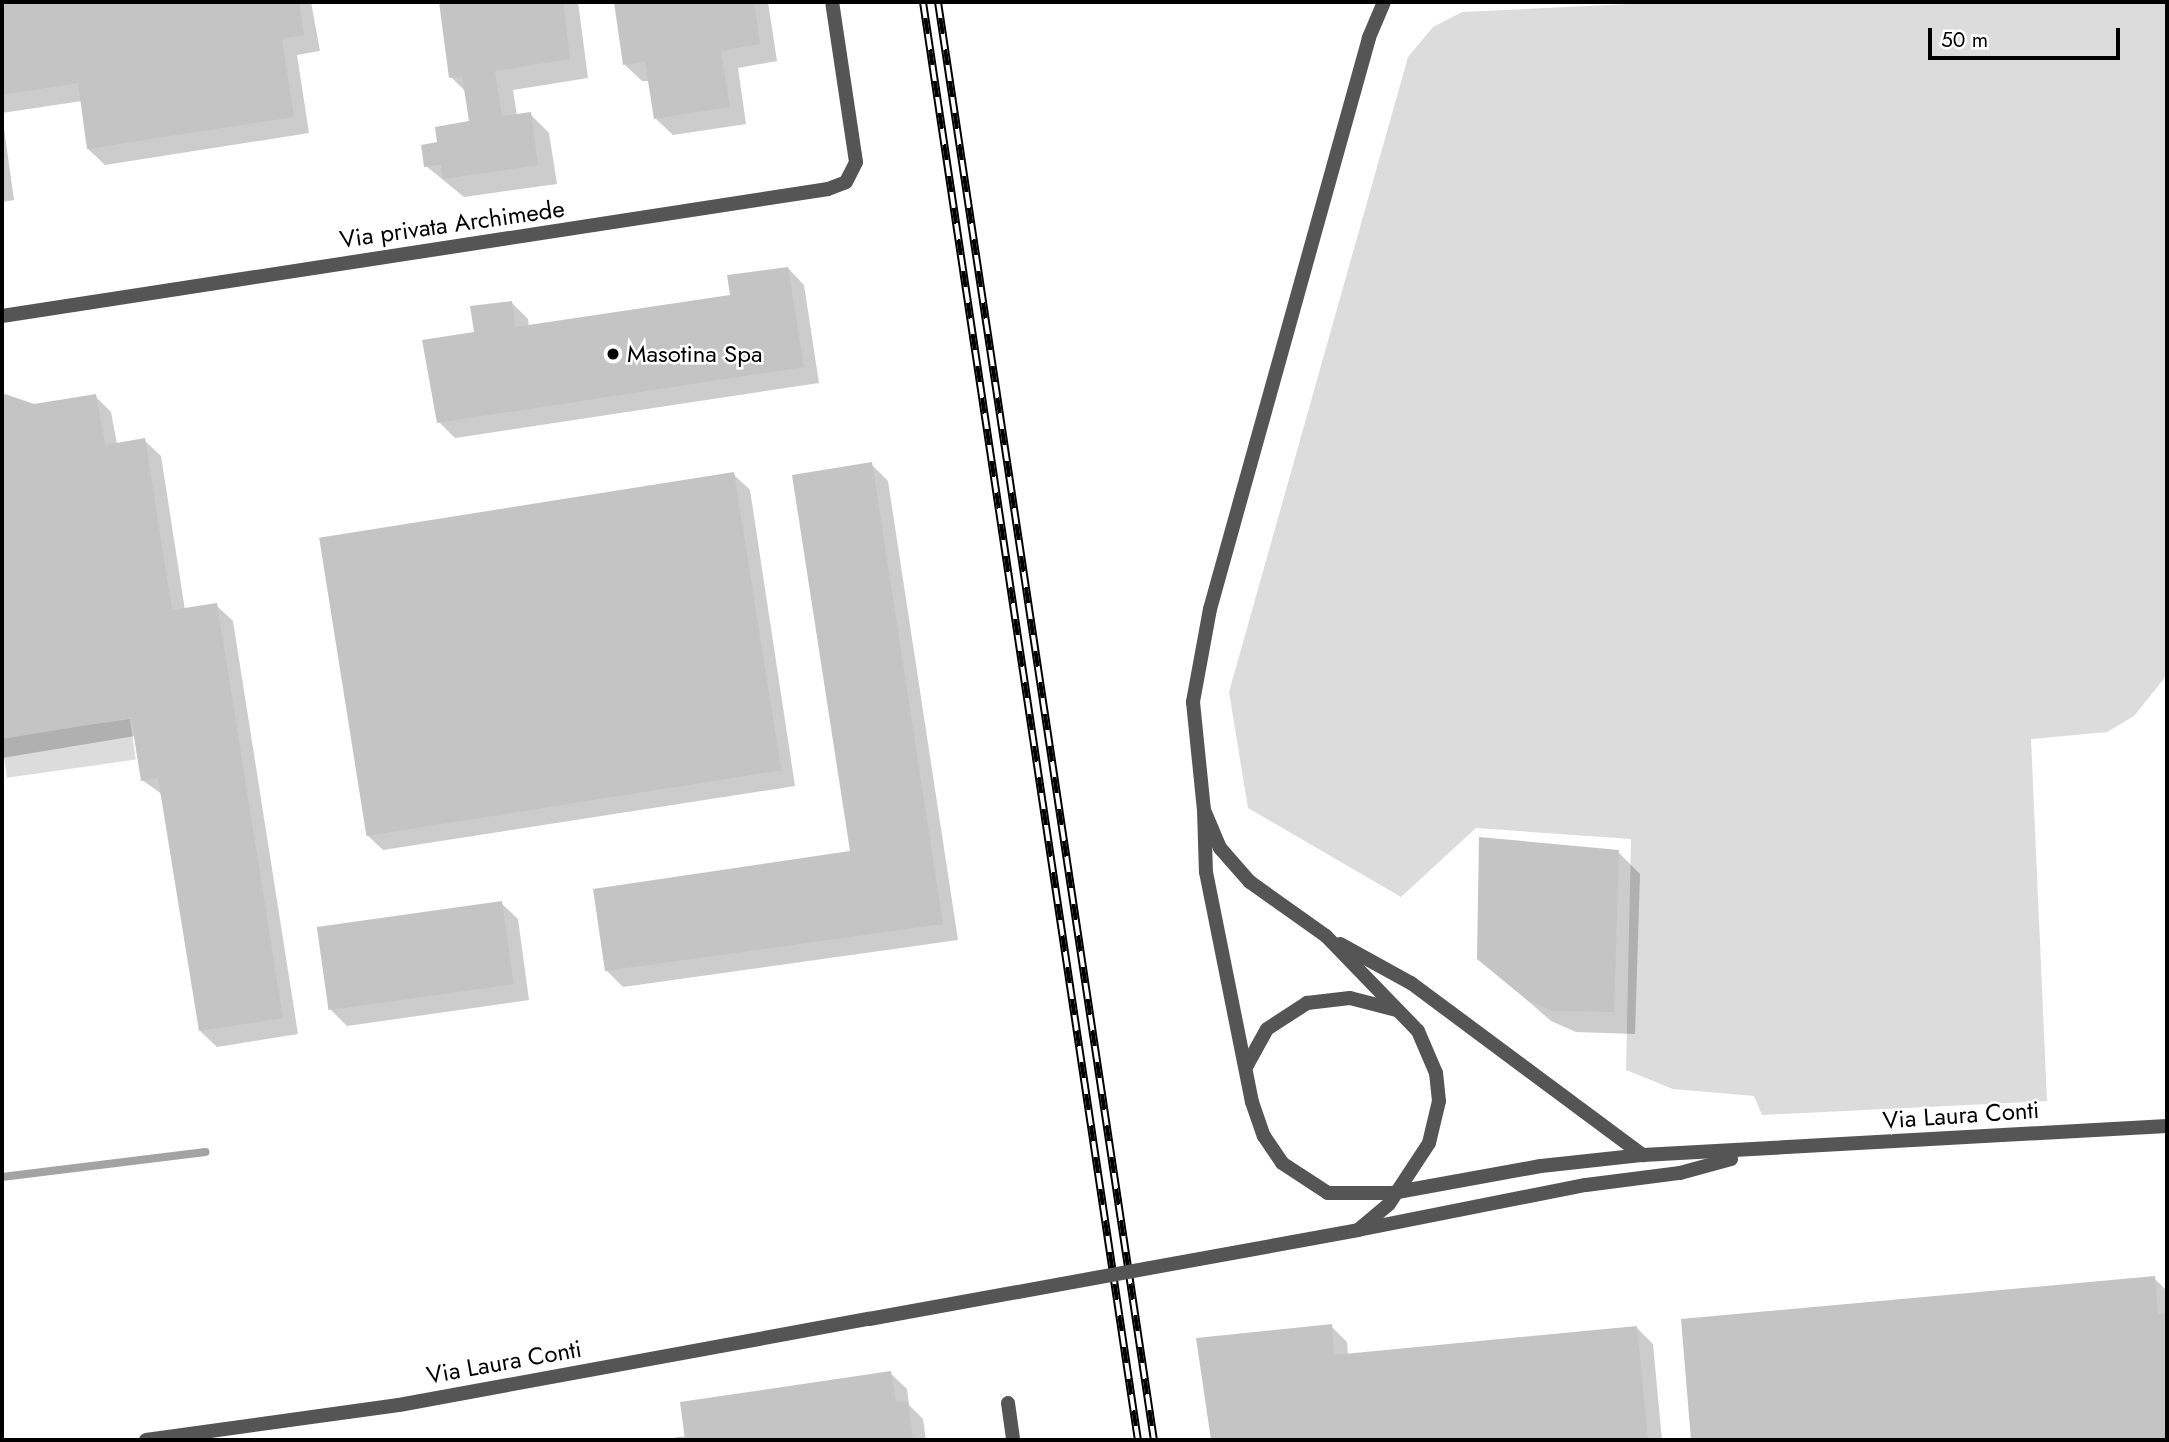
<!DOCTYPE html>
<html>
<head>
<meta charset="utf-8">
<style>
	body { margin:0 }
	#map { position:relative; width:2169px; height:1442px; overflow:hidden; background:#fff; font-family:Jost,sans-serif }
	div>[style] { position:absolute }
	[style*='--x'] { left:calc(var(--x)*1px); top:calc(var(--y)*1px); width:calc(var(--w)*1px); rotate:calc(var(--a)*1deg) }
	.green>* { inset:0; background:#dcdcdc; transform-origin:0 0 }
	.shadow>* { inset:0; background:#0003 }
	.stream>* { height:8px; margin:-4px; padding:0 4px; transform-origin:4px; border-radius:4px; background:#a3a3a3 }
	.building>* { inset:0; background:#c4c4c4; transform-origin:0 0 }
	.minor>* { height:14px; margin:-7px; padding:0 7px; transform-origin:7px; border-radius:7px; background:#555 }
	.rail>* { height:8px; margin-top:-4px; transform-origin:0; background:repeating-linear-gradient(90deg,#fff 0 16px,#000 0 32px); box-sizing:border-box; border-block:2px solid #000 }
	.minor-bridge>* { height:14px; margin:-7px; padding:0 7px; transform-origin:7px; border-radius:7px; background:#555 }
	.dots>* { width:19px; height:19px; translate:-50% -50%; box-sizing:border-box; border:4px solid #fff; border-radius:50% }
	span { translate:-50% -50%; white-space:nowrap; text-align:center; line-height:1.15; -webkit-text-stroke:5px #fff; paint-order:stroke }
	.street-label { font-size:24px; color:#000 }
	.poi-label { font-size:24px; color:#000 }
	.left { translate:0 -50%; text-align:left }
	.frame { position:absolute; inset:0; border:4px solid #000; pointer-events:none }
	.scale { position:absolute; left:1928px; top:28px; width:192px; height:32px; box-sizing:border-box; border:4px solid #000; border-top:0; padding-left:9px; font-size:21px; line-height:24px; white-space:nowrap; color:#000; -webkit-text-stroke:5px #fff; paint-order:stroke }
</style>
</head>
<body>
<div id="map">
	<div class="green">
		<div style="clip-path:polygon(1672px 2px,2167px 2px,2167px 675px,2134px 716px,2107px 732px,2031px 739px,2047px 1101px,1762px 1115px,1754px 1096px,1673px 1089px,1626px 1070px,1631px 839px,1476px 828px,1401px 897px,1248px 808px,1229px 692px,1408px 57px,1433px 27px,1462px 12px)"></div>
		<div style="left:130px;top:719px;width:41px;height:130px;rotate:82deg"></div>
	</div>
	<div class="shadow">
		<div style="clip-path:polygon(2px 2px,311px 2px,320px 51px,297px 55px,309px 133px,105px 165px,88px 149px,82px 101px,2px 113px)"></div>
		<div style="clip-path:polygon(440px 2px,578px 2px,588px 78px,513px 90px,517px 116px,530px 114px,549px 133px,557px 184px,464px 197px,426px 166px,439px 144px,471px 123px,466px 92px,451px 77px)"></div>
		<div style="clip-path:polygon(615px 2px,768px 2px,777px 61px,738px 68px,746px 124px,673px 135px,655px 118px,650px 81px,642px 81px,624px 64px)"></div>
		<div style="clip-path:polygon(2px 114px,14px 200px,2px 202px)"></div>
		<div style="clip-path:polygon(788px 268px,804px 285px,819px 383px,455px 438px,439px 422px,476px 334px,511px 302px,528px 319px,529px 327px,732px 296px)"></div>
		<div style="clip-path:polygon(4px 395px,33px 406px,95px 396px,111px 412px,117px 444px,144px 440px,161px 456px,185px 610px,216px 605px,233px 621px,298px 1034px,217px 1047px,200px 1031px,163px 795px,142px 780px,135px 736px,2px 758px)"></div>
		<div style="clip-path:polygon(871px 464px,888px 481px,958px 940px,623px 987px,606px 970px,852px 852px)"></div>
		<div style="clip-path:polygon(733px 474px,750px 490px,795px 786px,383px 850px,366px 834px)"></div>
		<div style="clip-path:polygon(1618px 852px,1640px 874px,1635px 1034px,1576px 1032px,1551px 1021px,1479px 958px)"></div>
		<div style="clip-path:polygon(501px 903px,518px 919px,529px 1000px,347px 1026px,331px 1010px)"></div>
		<div style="clip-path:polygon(2154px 1278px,2167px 1291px,2167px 1440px,1693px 1440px,1683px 1320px)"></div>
		<div style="clip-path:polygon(1331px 1326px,1347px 1342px,1348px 1355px,1637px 1328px,1653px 1344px,1662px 1440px,1213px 1440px,1198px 1340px)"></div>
		<div style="clip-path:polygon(890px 1373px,907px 1389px,909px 1405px,923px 1419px,926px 1440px,657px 1440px,687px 1436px)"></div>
	</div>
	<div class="stream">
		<div style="--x:2;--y:1177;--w:205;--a:-7"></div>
	</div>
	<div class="building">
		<div style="clip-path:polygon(2px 2px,299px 2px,304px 35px,282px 39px,294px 117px,87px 149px,78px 83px,2px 95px)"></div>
		<div style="clip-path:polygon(439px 2px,563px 2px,570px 59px,495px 71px,502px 116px,531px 112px,538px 165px,443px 179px,441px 165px,424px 167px,421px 145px,437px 142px,435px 127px,469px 121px,462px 76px,449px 78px)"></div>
		<div style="clip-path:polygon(614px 2px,754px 2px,760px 44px,721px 51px,730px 107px,654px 119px,645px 62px,623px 65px)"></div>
		<div style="clip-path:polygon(788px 267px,804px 367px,437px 423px,422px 340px,474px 332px,470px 306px,512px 301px,515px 327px,730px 295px,727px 275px)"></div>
		<div style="clip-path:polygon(2px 393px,34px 404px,96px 394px,105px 445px,145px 438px,172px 610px,217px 603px,283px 1018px,199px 1031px,158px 778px,141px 781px,131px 718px,2px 739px)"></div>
		<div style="clip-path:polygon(872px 462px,943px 924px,605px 971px,593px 889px,850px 851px,792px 475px)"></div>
		<div style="left:734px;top:472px;width:302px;height:420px;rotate:81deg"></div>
		<div style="clip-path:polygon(1479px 837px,1619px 850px,1614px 1012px,1553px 1011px,1527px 1000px,1477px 959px)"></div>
		<div style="left:502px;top:901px;width:84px;height:187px;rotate:82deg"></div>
		<div style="clip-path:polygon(2155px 1276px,2158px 1314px,2167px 1313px,2167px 1440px,1691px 1440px,1681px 1319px)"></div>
		<div style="clip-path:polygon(1332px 1324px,1334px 1355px,1637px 1326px,1648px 1440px,1211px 1440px,1196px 1338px)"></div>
		<div style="clip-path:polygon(891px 1371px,896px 1402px,908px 1401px,913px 1440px,685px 1440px,680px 1402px)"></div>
	</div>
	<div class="minor">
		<div style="--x:1384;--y:2;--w:39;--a:113"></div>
		<div style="--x:1369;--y:38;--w:593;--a:105.56"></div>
		<div style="--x:1210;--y:609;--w:95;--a:100.4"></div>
		<div style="--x:1193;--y:702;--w:109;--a:84.2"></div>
		<div style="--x:1204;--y:810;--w:41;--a:67.2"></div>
		<div style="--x:1220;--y:848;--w:45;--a:48.6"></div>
		<div style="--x:1250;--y:882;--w:93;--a:35.4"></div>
		<div style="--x:1326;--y:936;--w:132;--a:45.9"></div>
		<div style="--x:2;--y:316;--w:836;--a:-8.74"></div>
		<div style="--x:828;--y:189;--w:19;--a:-21"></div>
		<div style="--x:846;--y:182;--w:22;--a:-63"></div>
		<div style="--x:856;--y:162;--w:162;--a:-98.5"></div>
		<div style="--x:1204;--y:810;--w:62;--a:88.2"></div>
		<div style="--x:1206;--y:872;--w:235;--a:78.7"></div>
		<div style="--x:1252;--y:1102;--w:36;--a:71"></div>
		<div style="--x:1264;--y:1136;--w:32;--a:56"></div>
		<div style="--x:1282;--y:1163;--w:55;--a:33.1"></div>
		<div style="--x:1328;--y:1193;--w:64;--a:0"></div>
		<div style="--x:1392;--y:1193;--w:151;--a:-10.3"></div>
		<div style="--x:1541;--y:1166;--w:103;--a:-6.2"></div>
		<div style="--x:1643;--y:1155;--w:525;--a:-3.17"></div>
		<div style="--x:1340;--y:944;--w:81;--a:28.8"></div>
		<div style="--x:1411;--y:983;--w:289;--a:36.6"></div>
		<div style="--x:1246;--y:1067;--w:43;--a:-61.1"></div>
		<div style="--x:1267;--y:1029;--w:48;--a:-33"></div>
		<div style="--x:1307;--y:1003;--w:43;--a:-6.6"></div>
		<div style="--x:1350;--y:998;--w:48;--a:14.6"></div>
		<div style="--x:1358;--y:1230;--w:232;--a:-11.2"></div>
		<div style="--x:1586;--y:1185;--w:95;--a:-7.3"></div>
		<div style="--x:1680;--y:1173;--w:53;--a:-15.4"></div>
		<div style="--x:1008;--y:1403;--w:37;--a:82"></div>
		<div style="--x:146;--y:1440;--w:255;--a:-7.9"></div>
		<div style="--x:399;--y:1405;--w:478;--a:-10.4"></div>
	</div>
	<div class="rail">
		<div style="--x:923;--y:2;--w:1454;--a:81.5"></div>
		<div style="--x:938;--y:2;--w:1454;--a:81.46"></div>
	</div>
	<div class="minor-bridge">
		<div style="--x:869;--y:1319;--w:497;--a:-10.3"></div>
		<div style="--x:1358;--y:1230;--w:40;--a:-40"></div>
		<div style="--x:1389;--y:1204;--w:73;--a:-56.7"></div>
		<div style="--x:1429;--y:1143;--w:43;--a:-76.6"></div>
		<div style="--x:1439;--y:1101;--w:28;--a:-96"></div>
		<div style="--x:1436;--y:1073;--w:46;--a:-113.2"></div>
	</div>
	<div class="dots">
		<div style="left:613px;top:354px;background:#000"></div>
	</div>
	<div class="street-label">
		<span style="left:452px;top:224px;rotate:-8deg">Via privata Archimede</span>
		<span style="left:1961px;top:1115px;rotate:-4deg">Via Laura Conti</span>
		<span style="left:504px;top:1362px;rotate:-10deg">Via Laura Conti</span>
	</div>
	<div class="poi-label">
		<span class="left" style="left:627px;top:354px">Masotina Spa</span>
	</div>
	<div class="frame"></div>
	<div class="scale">50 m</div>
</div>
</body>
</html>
